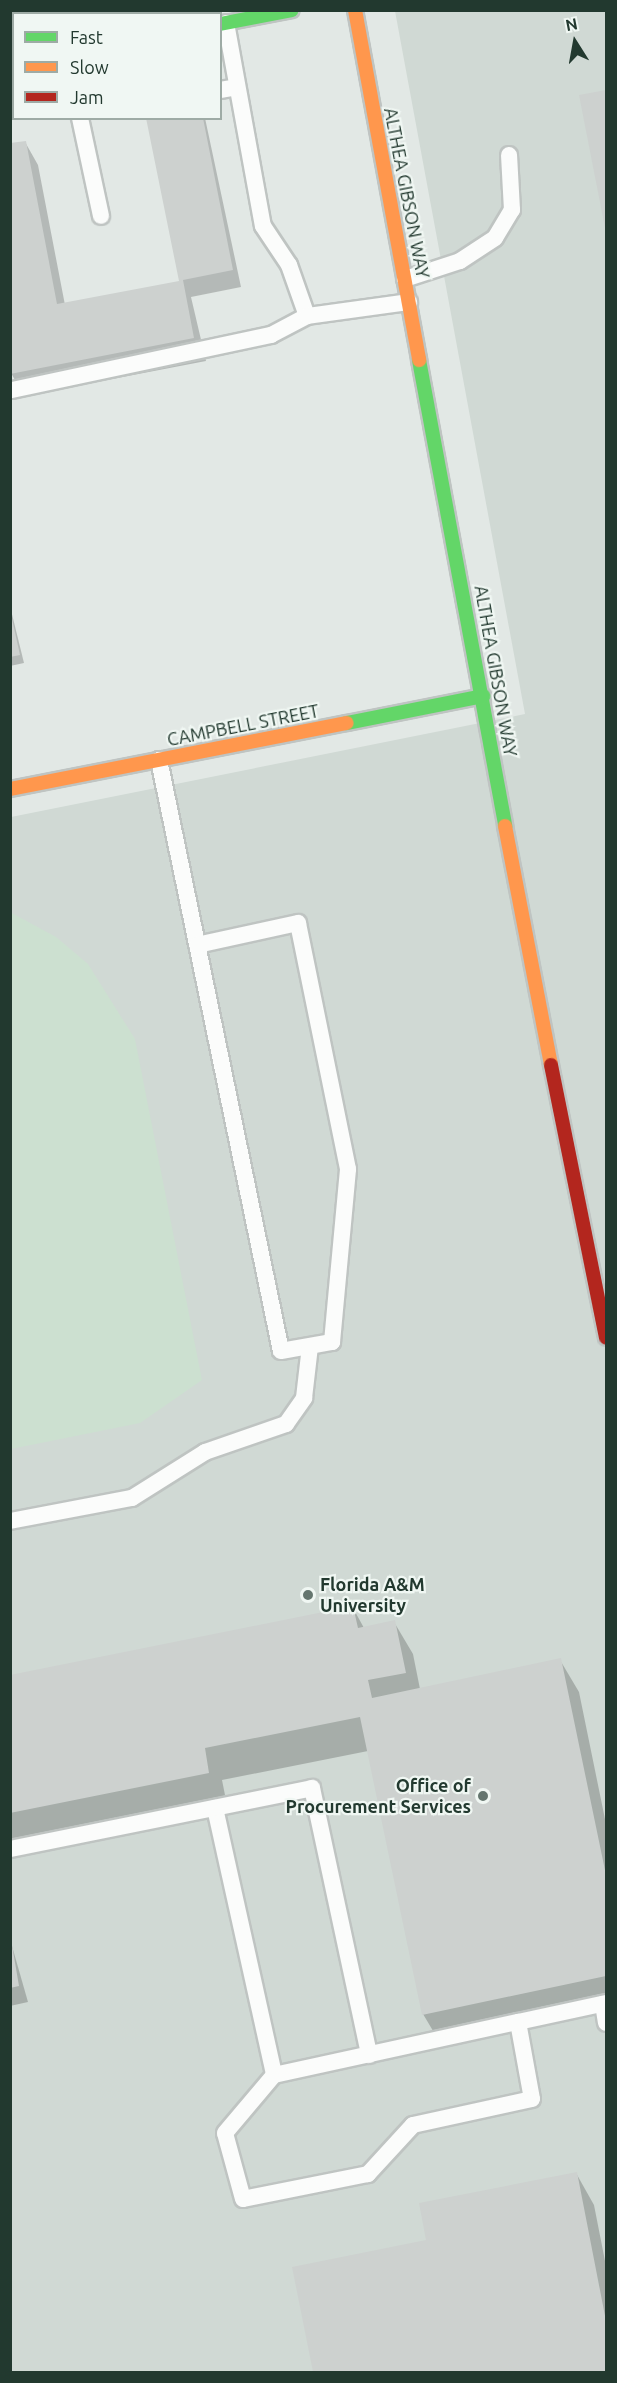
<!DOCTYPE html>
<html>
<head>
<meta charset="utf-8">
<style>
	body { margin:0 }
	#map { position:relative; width:617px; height:2383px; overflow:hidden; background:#e2e8e5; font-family:Ubuntu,sans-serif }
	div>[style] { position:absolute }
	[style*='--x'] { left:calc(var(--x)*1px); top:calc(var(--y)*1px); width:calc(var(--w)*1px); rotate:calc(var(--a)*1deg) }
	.built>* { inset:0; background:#d0d9d4 }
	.green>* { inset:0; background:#cce0d0 }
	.shadow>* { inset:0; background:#0003 }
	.building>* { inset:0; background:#cdd1cf }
	.roads { filter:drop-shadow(2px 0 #bfc4c2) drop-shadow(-2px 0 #bfc4c2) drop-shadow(0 2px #bfc4c2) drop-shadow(0 -2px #bfc4c2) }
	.lane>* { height:16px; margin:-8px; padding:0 8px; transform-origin:8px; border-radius:8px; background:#fbfcfb }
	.street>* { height:33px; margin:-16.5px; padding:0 16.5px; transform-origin:16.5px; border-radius:16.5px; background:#fbfcfb }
	.fast>* { height:14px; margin:-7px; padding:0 7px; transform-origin:7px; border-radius:7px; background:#63d668 }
	.slow>* { height:14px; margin:-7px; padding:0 7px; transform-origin:7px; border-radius:7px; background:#ff974d }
	.jam>* { height:14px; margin:-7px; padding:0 7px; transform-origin:7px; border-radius:7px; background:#b3261e }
	.dots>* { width:16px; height:16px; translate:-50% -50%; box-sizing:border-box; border:3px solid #f0f7f3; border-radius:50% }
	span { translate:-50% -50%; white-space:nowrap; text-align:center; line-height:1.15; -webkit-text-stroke:4.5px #f0f7f3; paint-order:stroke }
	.street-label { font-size:18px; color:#22392f }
	.poi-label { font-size:18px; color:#22392f; font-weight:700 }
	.left { translate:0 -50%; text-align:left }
	.right { translate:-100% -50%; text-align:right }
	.frame { position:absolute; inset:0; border:12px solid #22392f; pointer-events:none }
	.legend { position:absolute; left:12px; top:12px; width:210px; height:108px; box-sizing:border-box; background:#f0f7f3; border:2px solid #9eaba5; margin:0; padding:8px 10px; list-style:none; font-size:18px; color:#22392f }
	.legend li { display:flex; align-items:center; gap:12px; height:30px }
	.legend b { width:30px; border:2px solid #9eaba5 }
	.north { position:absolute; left:545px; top:12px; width:60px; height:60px; -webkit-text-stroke:4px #f0f7f3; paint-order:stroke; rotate:349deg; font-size:16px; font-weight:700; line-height:24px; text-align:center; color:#22392f }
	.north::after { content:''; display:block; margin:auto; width:21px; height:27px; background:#22392f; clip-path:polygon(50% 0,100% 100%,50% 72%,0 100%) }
</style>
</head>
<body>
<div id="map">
	<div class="built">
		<div style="clip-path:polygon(395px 11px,606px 11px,606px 2372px,11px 2372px,11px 817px,525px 714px)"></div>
	</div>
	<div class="green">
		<div style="clip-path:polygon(10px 912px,56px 937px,88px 964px,135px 1039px,202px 1380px,140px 1423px,11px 1449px)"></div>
	</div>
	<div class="shadow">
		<div style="clip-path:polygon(606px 91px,606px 226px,581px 96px)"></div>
		<div style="clip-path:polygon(205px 118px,241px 287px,191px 297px,206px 361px,24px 396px,11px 373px,25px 142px,38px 165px,65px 305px,181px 282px,148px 119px)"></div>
		<div style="clip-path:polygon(10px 606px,24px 663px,10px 666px)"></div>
		<div style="clip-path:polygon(353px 1608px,364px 1628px,394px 1622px,413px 1654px,420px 1689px,560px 1660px,579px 1692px,606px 1824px,606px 2012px,442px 2046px,423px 2014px,368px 1751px,222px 1780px,227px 1805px,10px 1849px,10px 1676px)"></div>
		<div style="clip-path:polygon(10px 1939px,28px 2002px,10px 2006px)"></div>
		<div style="clip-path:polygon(576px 2173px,594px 2205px,606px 2266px,606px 2372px,315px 2372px,294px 2268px,428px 2242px)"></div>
	</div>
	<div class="building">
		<div style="clip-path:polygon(606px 90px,606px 228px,605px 228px,579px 95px)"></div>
		<div style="clip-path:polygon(146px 118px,203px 118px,233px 270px,183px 280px,194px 338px,10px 374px,10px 143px,26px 141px,57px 304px,179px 281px)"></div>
		<div style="clip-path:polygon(10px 610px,20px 655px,10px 657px)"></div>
		<div style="clip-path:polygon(353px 1606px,358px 1628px,395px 1620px,406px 1673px,368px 1680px,372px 1698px,561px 1658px,606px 1875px,606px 1976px,422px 2015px,360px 1717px,205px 1748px,209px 1773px,10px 1813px,10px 1675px)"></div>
		<div style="clip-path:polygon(12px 1945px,19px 1986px,10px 1988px,10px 1946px)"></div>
		<div style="clip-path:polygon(577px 2172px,606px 2321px,606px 2372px,313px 2372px,292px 2267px,426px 2240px,419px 2203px)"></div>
	</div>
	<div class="roads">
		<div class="lane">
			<div style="--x:226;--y:23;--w:206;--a:79.7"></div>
			<div style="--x:263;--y:226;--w:47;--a:56.3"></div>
			<div style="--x:289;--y:265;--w:54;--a:70.6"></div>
			<div style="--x:220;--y:90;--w:17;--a:-10"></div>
			<div style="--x:80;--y:118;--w:100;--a:77.9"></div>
			<div style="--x:405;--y:279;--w:58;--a:-18.1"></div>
			<div style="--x:460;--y:261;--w:42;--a:-33.3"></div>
			<div style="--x:495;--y:238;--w:33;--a:-59"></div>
			<div style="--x:512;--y:210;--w:55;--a:-93.1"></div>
			<div style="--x:12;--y:390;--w:265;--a:-12"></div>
			<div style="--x:271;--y:335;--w:41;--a:-27.8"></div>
			<div style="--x:307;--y:316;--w:103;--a:-7.8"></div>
			<div style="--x:159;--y:760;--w:603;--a:78.34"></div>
			<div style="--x:281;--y:1351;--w:52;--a:-10"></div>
			<div style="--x:332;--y:1342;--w:174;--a:-84.7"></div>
			<div style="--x:348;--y:1169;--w:251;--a:-101.5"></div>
			<div style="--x:298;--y:923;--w:103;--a:167.7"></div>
			<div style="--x:10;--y:1521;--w:124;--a:-10.7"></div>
			<div style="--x:132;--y:1498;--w:86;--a:-32.2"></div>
			<div style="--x:205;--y:1452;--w:86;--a:-19.1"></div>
			<div style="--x:286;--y:1424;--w:32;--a:-55"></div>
			<div style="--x:304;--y:1398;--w:52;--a:-83.4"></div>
			<div style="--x:215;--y:1808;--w:273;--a:77.5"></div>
			<div style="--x:10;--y:1849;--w:308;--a:-11.4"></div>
			<div style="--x:312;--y:1788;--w:273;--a:77.9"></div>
			<div style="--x:603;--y:2004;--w:19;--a:81"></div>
			<div style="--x:518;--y:2022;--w:78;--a:79.7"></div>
			<div style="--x:532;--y:2099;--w:122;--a:167.7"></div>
			<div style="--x:413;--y:2125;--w:67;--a:132.6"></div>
			<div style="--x:368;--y:2174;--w:127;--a:168.7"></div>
			<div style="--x:243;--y:2199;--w:68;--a:-105.3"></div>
			<div style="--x:225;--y:2133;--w:76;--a:-49.8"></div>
			<div style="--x:274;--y:2075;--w:250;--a:-12.3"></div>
			<div style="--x:518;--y:2022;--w:90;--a:-12.2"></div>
		</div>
		<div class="street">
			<div style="--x:10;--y:65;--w:4;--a:0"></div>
		</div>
		<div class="fast">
			<div style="--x:220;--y:24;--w:73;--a:-11"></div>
			<div style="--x:419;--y:360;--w:474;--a:79.5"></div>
			<div style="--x:347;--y:723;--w:139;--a:-11.2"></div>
		</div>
		<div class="slow">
			<div style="--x:355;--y:10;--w:356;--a:79.6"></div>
			<div style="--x:10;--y:789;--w:343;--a:-11.1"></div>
			<div style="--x:505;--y:826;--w:243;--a:79.1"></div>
		</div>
		<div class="jam">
			<div style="--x:551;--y:1065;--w:278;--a:78.6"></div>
		</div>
	</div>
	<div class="dots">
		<div style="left:308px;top:1595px;background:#65766f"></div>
		<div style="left:483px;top:1796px;background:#65766f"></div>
	</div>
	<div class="street-label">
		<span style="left:407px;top:193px;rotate:79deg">ALTHEA GIBSON WAY</span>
		<span style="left:496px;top:671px;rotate:80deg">ALTHEA GIBSON WAY</span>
		<span style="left:243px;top:725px;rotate:-11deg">CAMPBELL STREET</span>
	</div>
	<div class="poi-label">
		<span class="left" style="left:320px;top:1595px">Florida A&amp;M<br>University</span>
		<span class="right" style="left:471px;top:1796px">Office of<br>Procurement Services</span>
	</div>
	<div class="frame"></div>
	<ul class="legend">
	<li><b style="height:8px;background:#63d668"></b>Fast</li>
	<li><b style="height:8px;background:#ff974d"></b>Slow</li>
	<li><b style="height:8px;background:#b3261e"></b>Jam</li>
	</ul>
	<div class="north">N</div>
</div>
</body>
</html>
